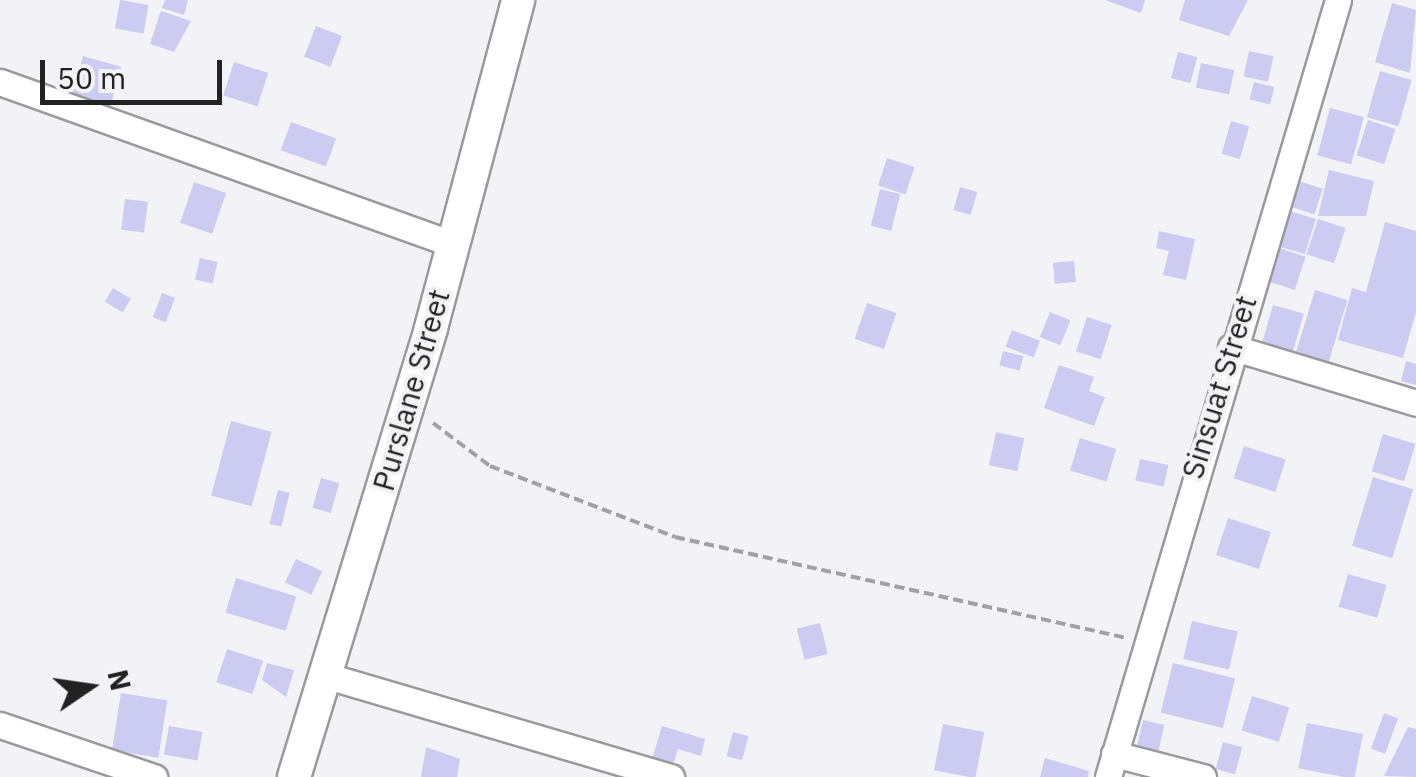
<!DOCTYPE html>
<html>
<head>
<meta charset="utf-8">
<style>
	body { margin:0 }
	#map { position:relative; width:1416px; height:777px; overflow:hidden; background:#f3f3f7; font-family:"IBM Plex Sans",sans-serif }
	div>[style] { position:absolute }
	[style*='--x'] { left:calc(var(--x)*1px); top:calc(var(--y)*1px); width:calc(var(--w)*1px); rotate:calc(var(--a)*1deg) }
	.building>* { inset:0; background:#cccbf2; transform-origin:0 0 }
	.path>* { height:4px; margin-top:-2px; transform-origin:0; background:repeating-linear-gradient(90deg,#a1a1a4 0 10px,transparent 0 15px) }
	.roads { filter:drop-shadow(2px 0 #9a9a9d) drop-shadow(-2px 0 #9a9a9d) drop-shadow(0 2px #9a9a9d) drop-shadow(0 -2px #9a9a9d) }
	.minor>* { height:25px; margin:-12.5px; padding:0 12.5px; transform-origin:12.5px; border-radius:12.5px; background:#fff }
	.major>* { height:32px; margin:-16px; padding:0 16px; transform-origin:16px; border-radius:16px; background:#fff }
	span { translate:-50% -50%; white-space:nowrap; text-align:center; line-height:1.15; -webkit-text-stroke:8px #f3f3f7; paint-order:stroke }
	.street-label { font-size:30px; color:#222223 }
	.north { position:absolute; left:40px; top:637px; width:100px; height:100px; -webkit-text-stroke:8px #f3f3f7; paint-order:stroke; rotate:77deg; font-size:28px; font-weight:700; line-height:40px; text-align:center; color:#222223 }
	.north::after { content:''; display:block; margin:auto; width:35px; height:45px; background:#222223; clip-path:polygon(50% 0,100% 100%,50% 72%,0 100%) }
	.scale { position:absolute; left:40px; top:60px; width:182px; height:45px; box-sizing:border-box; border:5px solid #222223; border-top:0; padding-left:12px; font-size:30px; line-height:35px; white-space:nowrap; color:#222223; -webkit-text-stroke:8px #f3f3f7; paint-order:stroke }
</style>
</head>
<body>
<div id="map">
	<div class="building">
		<div style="left:120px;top:0;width:29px;height:29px;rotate:10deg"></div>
		<div style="clip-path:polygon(165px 0,188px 0,184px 15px,162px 8px)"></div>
		<div style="clip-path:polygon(1105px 0,1145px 0,1141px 13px)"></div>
		<div style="clip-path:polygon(1185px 0,1248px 0,1229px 36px,1179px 20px)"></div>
		<div style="clip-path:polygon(1392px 3px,1416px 10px,1410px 73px,1375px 62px)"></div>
		<div style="clip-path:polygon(161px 11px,191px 21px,174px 52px,150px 44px)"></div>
		<div style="left:316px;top:26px;width:28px;height:33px;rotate:21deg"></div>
		<div style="left:1249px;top:51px;width:25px;height:26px;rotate:12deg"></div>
		<div style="left:1178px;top:52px;width:20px;height:27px;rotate:15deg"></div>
		<div style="left:83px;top:56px;width:40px;height:48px;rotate:16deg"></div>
		<div style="left:234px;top:62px;width:36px;height:35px;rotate:18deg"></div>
		<div style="left:1201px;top:63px;width:34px;height:25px;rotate:12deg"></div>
		<div style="left:1380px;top:71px;width:33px;height:48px;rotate:16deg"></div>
		<div style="left:1254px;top:82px;width:21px;height:18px;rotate:14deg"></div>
		<div style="left:1330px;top:108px;width:35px;height:49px;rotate:15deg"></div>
		<div style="left:1368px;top:120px;width:29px;height:37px;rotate:18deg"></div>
		<div style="left:1231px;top:121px;width:19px;height:34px;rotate:16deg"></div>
		<div style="left:291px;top:122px;width:48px;height:30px;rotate:20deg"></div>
		<div style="left:887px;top:158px;width:29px;height:29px;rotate:18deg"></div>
		<div style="clip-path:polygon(1329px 170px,1374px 181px,1366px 216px,1318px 216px)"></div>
		<div style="left:1299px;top:181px;width:25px;height:27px;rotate:18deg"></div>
		<div style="left:194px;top:182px;width:34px;height:43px;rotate:19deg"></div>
		<div style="left:960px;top:187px;width:18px;height:24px;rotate:16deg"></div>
		<div style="left:880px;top:189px;width:21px;height:38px;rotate:14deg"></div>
		<div style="left:125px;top:199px;width:23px;height:31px;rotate:7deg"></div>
		<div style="left:1290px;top:211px;width:27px;height:37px;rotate:17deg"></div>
		<div style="left:1318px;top:219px;width:29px;height:37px;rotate:18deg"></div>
		<div style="clip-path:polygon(1385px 222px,1416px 231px,1416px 312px,1403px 358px,1338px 340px,1352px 288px,1366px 292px)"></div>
		<div style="clip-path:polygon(1159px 231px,1195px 239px,1186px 280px,1163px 275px,1169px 251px,1156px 248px)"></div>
		<div style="left:1279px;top:248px;width:28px;height:35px;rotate:18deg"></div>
		<div style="left:200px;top:258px;width:18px;height:22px;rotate:13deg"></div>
		<div style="left:1074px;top:261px;width:21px;height:21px;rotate:85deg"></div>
		<div style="left:113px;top:288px;width:21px;height:16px;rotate:31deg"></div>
		<div style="left:1315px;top:290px;width:34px;height:69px;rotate:17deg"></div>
		<div style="left:162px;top:293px;width:14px;height:26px;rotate:21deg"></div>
		<div style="left:867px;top:303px;width:31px;height:38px;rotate:19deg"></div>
		<div style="left:1273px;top:305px;width:32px;height:52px;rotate:16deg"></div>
		<div style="left:1050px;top:312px;width:22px;height:27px;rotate:22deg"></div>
		<div style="left:1087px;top:317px;width:26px;height:36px;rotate:18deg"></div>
		<div style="left:1012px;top:330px;width:30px;height:18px;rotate:21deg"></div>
		<div style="left:1003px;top:351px;width:21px;height:15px;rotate:14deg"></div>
		<div style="clip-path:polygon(1406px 361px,1416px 364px,1416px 385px,1401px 381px)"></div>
		<div style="clip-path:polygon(1059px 365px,1094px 377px,1089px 391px,1105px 397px,1094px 426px,1044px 408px)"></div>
		<div style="left:231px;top:421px;width:42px;height:77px;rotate:15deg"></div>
		<div style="left:996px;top:432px;width:29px;height:34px;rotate:12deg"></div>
		<div style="left:1383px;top:434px;width:34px;height:39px;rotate:17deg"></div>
		<div style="left:1080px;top:438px;width:38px;height:34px;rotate:17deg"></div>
		<div style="left:1244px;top:446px;width:44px;height:34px;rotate:18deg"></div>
		<div style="left:1140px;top:459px;width:29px;height:22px;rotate:12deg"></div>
		<div style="left:1373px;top:477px;width:42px;height:72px;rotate:17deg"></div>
		<div style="left:321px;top:478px;width:19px;height:31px;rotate:16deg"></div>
		<div style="left:278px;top:490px;width:12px;height:35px;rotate:14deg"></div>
		<div style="left:1228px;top:518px;width:45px;height:39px;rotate:18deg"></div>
		<div style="left:296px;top:559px;width:29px;height:26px;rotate:25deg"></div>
		<div style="left:1348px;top:574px;width:40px;height:34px;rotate:16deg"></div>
		<div style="left:236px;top:578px;width:63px;height:36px;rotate:17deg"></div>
		<div style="left:1192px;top:621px;width:47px;height:39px;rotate:13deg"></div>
		<div style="left:820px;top:623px;width:32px;height:24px;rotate:76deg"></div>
		<div style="left:227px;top:649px;width:38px;height:35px;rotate:18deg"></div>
		<div style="clip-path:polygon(267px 663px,294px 670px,286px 697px,262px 680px)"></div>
		<div style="left:1173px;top:663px;width:64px;height:51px;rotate:14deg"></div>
		<div style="left:121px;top:693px;width:47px;height:58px;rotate:9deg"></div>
		<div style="left:1252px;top:696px;width:39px;height:36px;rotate:17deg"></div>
		<div style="left:1384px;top:713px;width:15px;height:38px;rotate:20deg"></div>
		<div style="left:1143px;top:720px;width:22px;height:27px;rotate:13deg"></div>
		<div style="left:1307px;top:723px;width:57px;height:46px;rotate:11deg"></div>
		<div style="left:943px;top:724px;width:42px;height:47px;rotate:11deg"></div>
		<div style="left:169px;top:726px;width:34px;height:29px;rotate:10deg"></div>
		<div style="clip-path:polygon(662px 726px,705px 739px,701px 756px,678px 749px,673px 765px,652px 759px)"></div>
		<div style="clip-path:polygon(1408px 727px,1416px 729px,1416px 777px,1384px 776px)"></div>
		<div style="left:733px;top:732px;width:16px;height:25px;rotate:15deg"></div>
		<div style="left:1223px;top:742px;width:20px;height:28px;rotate:15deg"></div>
		<div style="clip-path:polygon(426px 747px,460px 759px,457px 777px,421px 777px)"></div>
		<div style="clip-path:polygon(1045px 758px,1089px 771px,1088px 777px,1040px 777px)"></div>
	</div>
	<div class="path">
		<div style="--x:433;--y:423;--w:71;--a:37"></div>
		<div style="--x:490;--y:466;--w:198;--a:21"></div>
		<div style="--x:675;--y:537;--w:460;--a:12.6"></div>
	</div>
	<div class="roads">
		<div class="minor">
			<div style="--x:0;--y:82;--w:480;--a:19.7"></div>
			<div style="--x:1231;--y:347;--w:193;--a:16.8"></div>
			<div style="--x:324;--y:675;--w:362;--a:16.4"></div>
			<div style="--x:0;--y:725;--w:163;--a:18.7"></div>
			<div style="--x:1114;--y:754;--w:92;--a:14.5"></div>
			<div style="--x:1108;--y:777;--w:810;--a:-73.51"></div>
		</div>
		<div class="major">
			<div style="--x:294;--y:777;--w:469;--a:-73"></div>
			<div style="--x:431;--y:328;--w:339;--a:-75.1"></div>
		</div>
	</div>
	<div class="street-label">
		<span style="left:1219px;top:387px;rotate:-73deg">Sinsuat Street</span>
		<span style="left:411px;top:390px;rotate:-74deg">Purslane Street</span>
	</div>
	<div class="north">N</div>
	<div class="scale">50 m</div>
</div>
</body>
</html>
